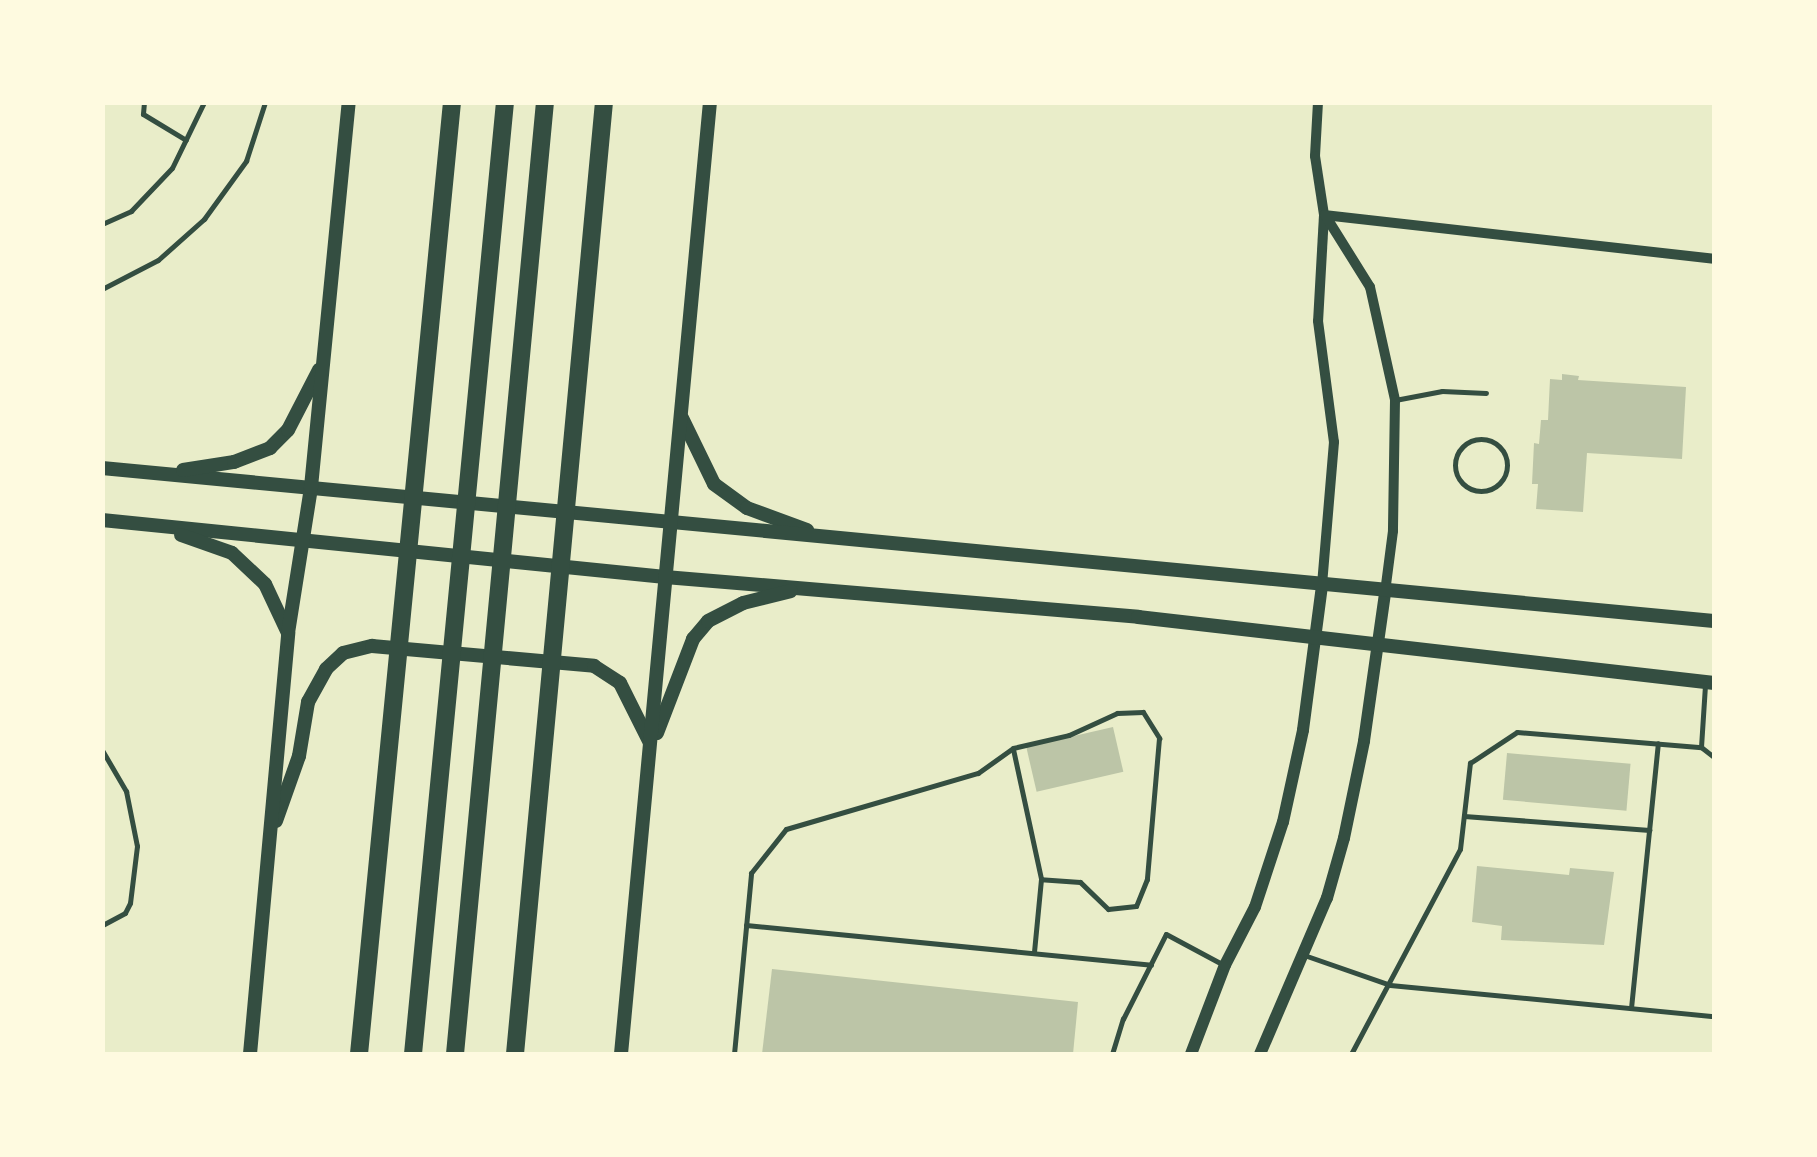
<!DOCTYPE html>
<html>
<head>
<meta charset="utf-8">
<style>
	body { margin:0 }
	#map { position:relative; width:1817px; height:1157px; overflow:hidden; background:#e9edc9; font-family:"Archivo Narrow",sans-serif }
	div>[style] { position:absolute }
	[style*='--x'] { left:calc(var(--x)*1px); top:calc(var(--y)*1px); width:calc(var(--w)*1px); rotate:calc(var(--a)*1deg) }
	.building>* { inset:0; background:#bcc5a7; transform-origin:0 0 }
	.service>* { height:5px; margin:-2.5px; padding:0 2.5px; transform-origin:2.5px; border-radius:2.5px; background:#344e41 }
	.service>.ring { margin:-2.5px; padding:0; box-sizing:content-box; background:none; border:5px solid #344e41; border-radius:50% }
	.minor>* { height:10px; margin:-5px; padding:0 5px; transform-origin:5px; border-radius:5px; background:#344e41 }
	.tertiary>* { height:12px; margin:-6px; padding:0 6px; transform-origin:6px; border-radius:6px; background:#344e41 }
	.secondary>* { height:14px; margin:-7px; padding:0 7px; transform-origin:7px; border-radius:7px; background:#344e41 }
	.motorway>* { height:18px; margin:-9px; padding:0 9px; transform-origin:9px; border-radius:9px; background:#344e41 }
	span { translate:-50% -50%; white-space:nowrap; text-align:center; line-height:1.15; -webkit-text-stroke:8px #fefae0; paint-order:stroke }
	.frame { position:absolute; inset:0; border:105px solid #fefae0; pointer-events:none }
</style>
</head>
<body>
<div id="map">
	<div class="building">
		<div style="clip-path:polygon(1562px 374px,1579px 376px,1578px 380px,1686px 387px,1682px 459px,1587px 453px,1583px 512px,1536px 509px,1538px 484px,1532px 484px,1534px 443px,1539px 444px,1541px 420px,1548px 420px,1550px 379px,1562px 380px)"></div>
		<div style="left:1113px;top:727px;width:46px;height:89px;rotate:77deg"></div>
		<div style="left:1507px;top:753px;width:124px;height:47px;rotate:5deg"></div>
		<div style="clip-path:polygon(1477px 866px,1569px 875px,1570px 868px,1614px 872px,1604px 945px,1501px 940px,1502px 926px,1472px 922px)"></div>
		<div style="clip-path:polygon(772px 969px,1078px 1002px,1073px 1054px,762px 1054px)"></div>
	</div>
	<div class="service">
		<div style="--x:144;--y:102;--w:12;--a:95"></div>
		<div style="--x:143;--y:114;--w:50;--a:31.2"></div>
		<div style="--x:102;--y:224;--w:32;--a:-24"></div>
		<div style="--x:131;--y:211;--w:59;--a:-46.4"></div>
		<div style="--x:172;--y:168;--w:73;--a:-64.1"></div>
		<div style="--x:102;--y:289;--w:63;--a:-27.4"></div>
		<div style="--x:158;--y:260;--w:62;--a:-41.7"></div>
		<div style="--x:204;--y:219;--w:72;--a:-54.1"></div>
		<div style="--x:246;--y:161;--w:62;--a:-72.1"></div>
		<div style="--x:1395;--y:400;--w:48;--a:-10.8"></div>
		<div style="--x:1442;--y:391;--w:44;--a:2.6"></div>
		<div class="ring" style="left:1455px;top:439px;width:47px;height:47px"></div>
		<div style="--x:1705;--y:685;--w:62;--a:93.7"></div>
		<div style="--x:1701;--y:747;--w:16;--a:38"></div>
		<div style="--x:1013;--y:749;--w:133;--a:77.8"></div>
		<div style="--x:1041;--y:879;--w:73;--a:95.5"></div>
		<div style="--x:102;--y:750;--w:48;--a:59.7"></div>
		<div style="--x:126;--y:791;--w:56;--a:78.7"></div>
		<div style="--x:137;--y:846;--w:57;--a:97"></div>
		<div style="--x:130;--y:903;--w:11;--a:117"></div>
		<div style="--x:125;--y:913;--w:26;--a:152"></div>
		<div style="--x:1464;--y:816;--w:186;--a:4.3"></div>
		<div style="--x:746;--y:925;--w:407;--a:5.6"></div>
		<div style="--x:1304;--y:955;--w:91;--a:19.2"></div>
		<div style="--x:1390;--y:985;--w:325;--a:5.5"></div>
		<div style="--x:1631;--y:1008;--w:266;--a:-84.2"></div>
		<div style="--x:734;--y:1054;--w:182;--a:-84.6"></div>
		<div style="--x:751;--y:873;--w:56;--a:-51.5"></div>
		<div style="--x:786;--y:829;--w:200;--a:-16.3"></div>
		<div style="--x:978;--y:773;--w:43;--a:-35.5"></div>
		<div style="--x:1013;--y:748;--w:57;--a:-13.1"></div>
		<div style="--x:1069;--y:735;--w:53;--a:-24.6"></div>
		<div style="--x:1117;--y:713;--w:26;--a:-2"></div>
		<div style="--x:1143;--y:712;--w:31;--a:58"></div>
		<div style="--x:1159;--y:738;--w:142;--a:94.9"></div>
		<div style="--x:1147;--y:879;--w:29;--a:112"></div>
		<div style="--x:1136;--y:906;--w:28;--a:174"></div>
		<div style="--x:1108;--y:909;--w:39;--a:-136"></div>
		<div style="--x:1080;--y:882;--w:39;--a:-176"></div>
		<div style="--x:1112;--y:1054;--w:37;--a:-73"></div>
		<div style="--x:1123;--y:1019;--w:95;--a:-63.2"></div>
		<div style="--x:1166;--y:934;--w:64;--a:28.2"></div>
		<div style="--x:1351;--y:1054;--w:232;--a:-62"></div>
		<div style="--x:1460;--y:849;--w:87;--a:-83.4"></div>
		<div style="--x:1470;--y:763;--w:56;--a:-33.4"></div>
		<div style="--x:1517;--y:732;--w:185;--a:4.7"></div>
		<div style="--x:1574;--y:1054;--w:7;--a:0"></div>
	</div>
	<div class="minor">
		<div style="--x:1318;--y:102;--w:54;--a:93.2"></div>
		<div style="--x:1315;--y:156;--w:60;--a:81.3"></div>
		<div style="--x:1324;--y:215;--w:106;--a:93.2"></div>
		<div style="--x:1318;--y:321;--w:122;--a:82.5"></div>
		<div style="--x:1334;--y:442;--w:144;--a:94.8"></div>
		<div style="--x:1324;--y:215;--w:392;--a:6.4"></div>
		<div style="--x:1325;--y:215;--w:85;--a:58"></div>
		<div style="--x:1370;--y:287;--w:116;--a:77.5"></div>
		<div style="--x:1395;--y:400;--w:131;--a:90.9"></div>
		<div style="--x:1393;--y:531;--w:63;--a:97.4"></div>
	</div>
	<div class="tertiary">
		<div style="--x:1191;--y:1054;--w:95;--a:-69.1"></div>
		<div style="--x:1225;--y:965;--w:65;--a:-62.7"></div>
		<div style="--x:1255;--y:907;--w:89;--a:-71.8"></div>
		<div style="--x:1283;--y:822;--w:94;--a:-77.7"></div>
		<div style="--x:1303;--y:730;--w:145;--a:-82.5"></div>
		<div style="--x:1260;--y:1054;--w:170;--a:-66.8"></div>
		<div style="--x:1327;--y:898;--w:62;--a:-74.2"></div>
		<div style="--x:1344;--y:838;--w:99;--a:-78.3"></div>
		<div style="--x:1364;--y:741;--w:149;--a:-81.9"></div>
	</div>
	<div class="secondary">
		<div style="--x:682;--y:418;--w:73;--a:64.1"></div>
		<div style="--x:714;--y:484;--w:41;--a:36"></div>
		<div style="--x:747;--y:508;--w:64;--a:20.1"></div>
		<div style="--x:102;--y:468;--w:1619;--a:5.42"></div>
		<div style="--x:183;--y:470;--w:52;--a:-8.9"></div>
		<div style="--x:234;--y:462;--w:39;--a:-21"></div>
		<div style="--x:270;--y:448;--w:25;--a:-45"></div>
		<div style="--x:288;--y:430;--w:68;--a:-62.7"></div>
		<div style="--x:102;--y:520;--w:566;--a:5.78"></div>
		<div style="--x:665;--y:577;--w:475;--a:4.8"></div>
		<div style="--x:1138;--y:617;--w:580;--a:6.54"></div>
		<div style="--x:181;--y:535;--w:54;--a:19.4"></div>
		<div style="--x:232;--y:553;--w:45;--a:43.2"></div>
		<div style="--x:265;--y:584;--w:54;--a:64.9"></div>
		<div style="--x:657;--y:733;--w:101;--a:-69"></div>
		<div style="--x:693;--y:639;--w:23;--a:-50"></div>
		<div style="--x:708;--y:621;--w:39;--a:-27"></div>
		<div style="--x:743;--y:603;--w:49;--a:-14"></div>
		<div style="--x:276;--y:821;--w:69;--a:-70.5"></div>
		<div style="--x:299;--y:756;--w:55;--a:-80.5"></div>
		<div style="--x:308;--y:702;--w:38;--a:-61"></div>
		<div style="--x:326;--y:669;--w:23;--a:-43"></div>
		<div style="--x:343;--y:653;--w:30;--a:-14"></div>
		<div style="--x:372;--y:646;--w:223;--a:5.1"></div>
		<div style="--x:594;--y:666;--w:31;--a:33"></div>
		<div style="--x:620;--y:683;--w:65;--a:63.4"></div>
		<div style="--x:250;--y:1054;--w:423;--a:-84.8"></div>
		<div style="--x:288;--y:633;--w:148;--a:-81"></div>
		<div style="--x:311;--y:487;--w:387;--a:-84.4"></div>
		<div style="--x:621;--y:1054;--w:956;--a:-84.66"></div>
	</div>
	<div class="motorway">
		<div style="--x:359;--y:1054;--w:957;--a:-84.42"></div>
		<div style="--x:413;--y:1054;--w:956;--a:-84.48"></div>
		<div style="--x:455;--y:1054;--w:956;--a:-84.6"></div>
		<div style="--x:515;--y:1054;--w:956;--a:-84.66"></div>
	</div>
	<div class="frame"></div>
</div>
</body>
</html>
